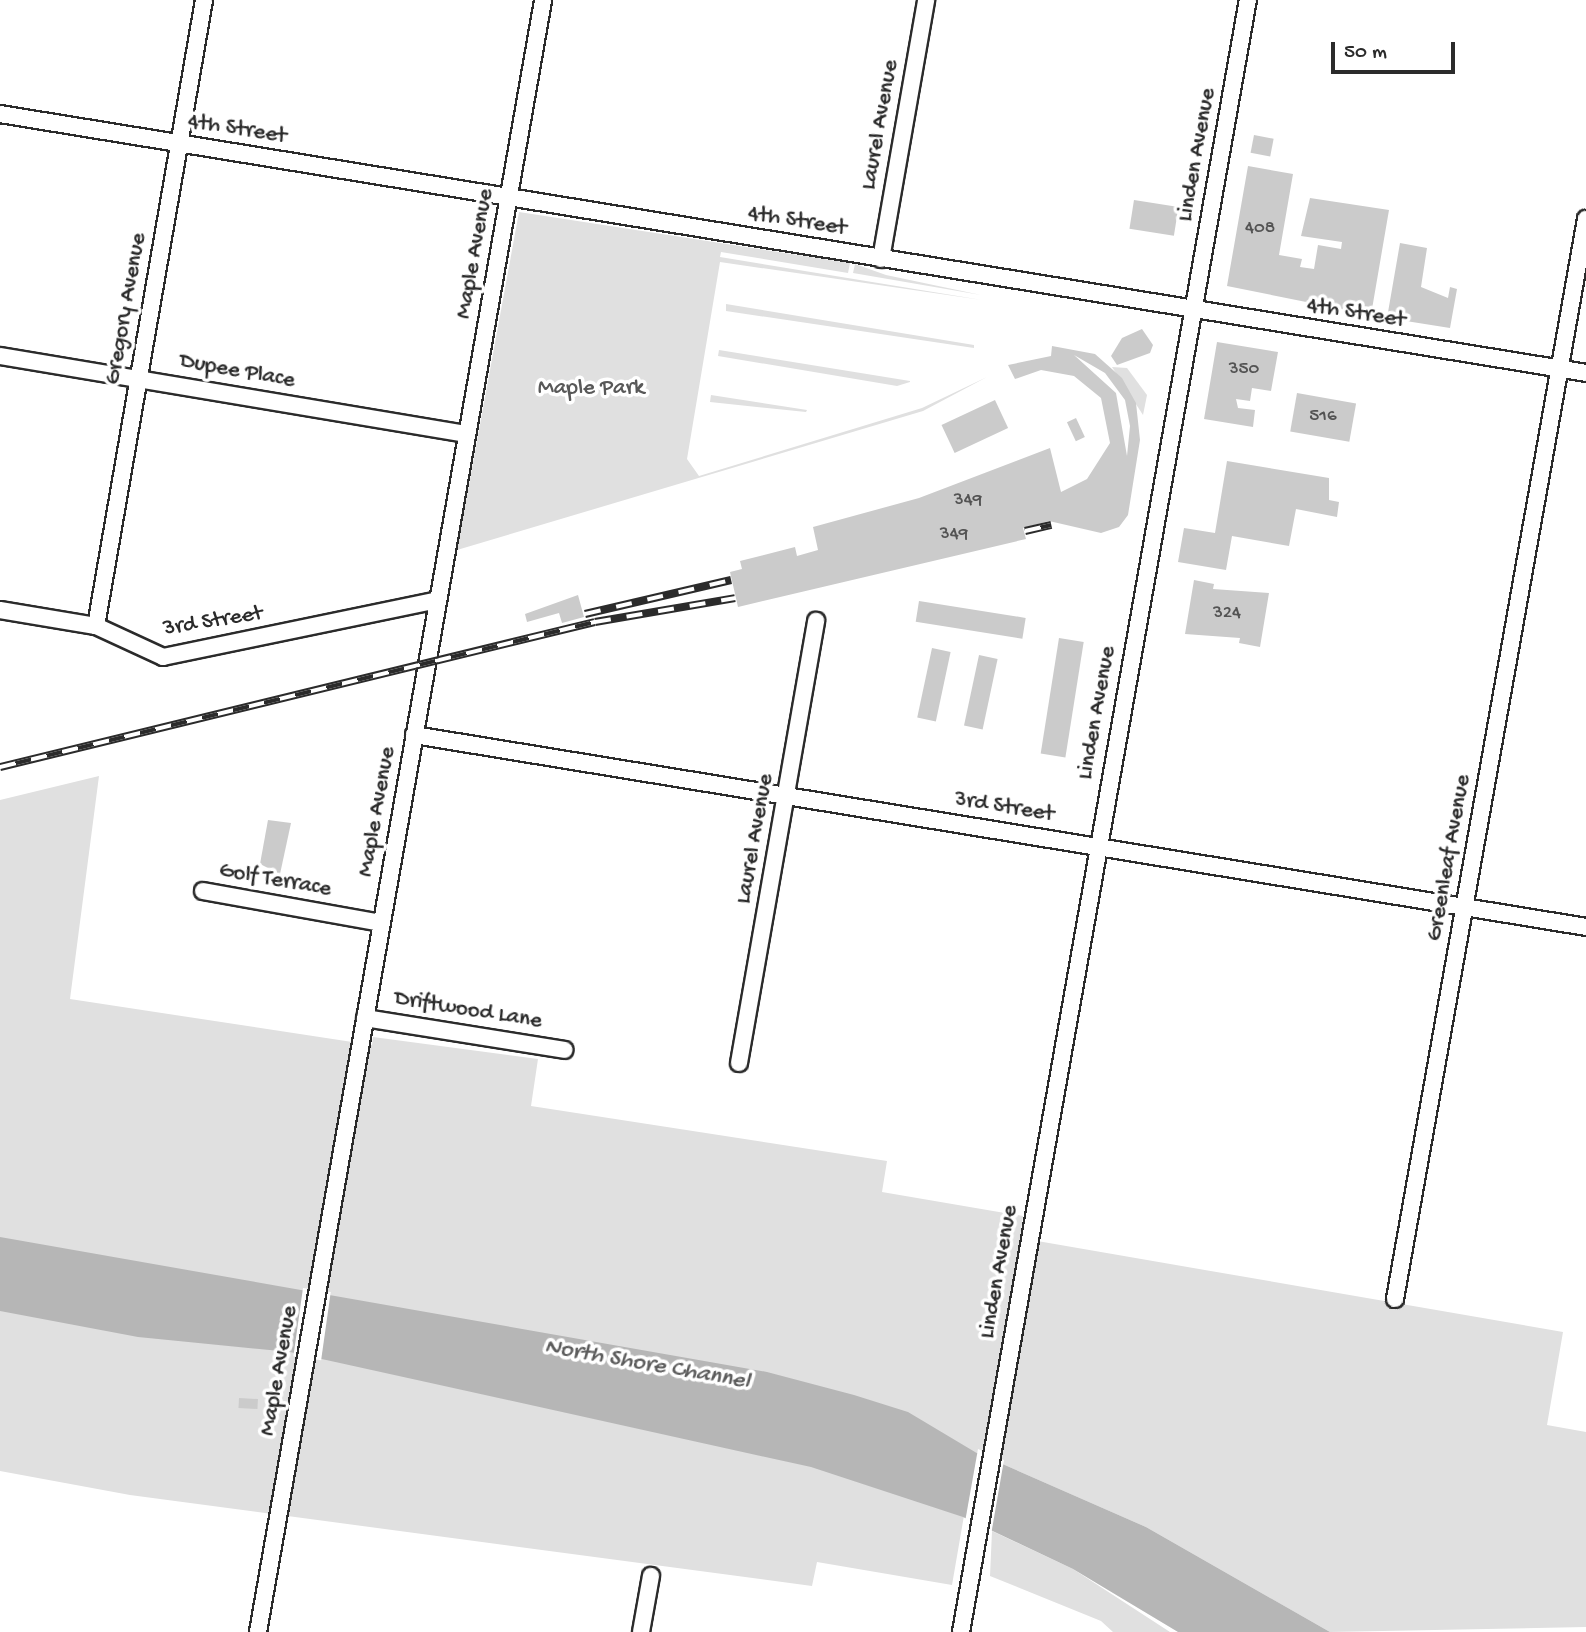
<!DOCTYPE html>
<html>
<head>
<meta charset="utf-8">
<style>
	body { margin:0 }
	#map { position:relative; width:1586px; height:1632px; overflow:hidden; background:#fff; font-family:"Gochi Hand",sans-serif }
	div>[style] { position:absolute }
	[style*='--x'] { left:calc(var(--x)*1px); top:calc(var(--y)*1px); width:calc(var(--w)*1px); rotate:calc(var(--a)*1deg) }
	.green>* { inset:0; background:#e0e0e0 }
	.water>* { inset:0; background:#b6b6b6 }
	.pier>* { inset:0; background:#fff; transform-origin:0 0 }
	.building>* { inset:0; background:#cbcbcb; transform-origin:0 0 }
	.roads { filter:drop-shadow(2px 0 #2b2b2b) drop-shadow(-2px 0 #2b2b2b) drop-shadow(0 2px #2b2b2b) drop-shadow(0 -2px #2b2b2b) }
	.minor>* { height:16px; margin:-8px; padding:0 8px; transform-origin:8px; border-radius:8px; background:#fff }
	.rail>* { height:8px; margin-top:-4px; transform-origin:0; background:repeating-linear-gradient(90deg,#fff 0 16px,#2b2b2b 0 32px); box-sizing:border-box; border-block:2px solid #2b2b2b }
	span { translate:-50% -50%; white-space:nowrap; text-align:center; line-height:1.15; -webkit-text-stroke:7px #fff; paint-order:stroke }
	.number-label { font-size:19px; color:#535353 }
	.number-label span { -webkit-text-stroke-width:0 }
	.street-label { font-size:23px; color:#2b2b2b }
	.park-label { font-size:23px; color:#585858 }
	.water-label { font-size:24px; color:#5c5c5c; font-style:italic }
	.scale { position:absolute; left:1331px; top:42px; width:124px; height:32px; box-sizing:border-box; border:4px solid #2b2b2b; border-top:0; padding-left:9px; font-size:21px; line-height:24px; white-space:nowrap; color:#2b2b2b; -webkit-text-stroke:5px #fff; paint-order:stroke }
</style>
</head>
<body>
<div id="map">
	<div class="green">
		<div style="clip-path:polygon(519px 212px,850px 263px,848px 273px,721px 252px,720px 257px,982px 300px,720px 262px,687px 459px,699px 476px,922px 408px,987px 377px,923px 411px,457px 550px)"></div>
		<div style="clip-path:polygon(855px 264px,886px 275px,981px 295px,853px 273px)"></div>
		<div style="clip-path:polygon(726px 304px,974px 345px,974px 348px,726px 311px)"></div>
		<div style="clip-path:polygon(719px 350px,910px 381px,910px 382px,897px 386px,718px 356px)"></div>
		<div style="clip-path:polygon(1112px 367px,1127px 368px,1147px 395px,1143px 415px)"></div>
		<div style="clip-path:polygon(711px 395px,807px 410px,806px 412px,710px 402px)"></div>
		<div style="clip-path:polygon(99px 776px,70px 999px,372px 1045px,373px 1037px,538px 1059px,531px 1106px,887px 1161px,882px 1192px,1023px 1216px,1020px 1238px,1563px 1332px,1547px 1425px,1586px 1432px,1586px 1627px,1330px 1632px,1146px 1527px,975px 1452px,952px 1585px,817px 1562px,812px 1586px,130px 1495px,0 1471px,0 800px)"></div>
		<div style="clip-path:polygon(992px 1531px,1073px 1569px,1170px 1632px,1113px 1632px,1101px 1621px,990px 1576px)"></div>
	</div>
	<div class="water">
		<div style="clip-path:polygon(0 1237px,767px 1372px,854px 1395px,908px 1412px,975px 1452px,1146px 1527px,1330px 1632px,1178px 1632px,1073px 1569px,963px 1517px,811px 1467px,290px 1352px,138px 1337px,0 1311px)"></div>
	</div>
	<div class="pier">
		<div style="left:303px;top:1288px;width:28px;height:69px;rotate:8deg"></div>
		<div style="clip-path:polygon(978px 1449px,1004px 1460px,991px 1535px,965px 1522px)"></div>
	</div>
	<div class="building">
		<div style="left:1254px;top:135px;width:20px;height:18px;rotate:11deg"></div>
		<div style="clip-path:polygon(1248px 166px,1293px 174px,1279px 255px,1302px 259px,1300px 267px,1314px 269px,1318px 245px,1341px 249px,1342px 242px,1301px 236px,1310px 198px,1389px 210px,1371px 315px,1227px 286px)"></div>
		<div style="left:1134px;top:200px;width:45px;height:29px;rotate:9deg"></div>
		<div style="clip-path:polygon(1400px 243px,1427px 248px,1421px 287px,1448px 298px,1450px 287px,1457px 289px,1450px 328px,1387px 318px)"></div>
		<div style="clip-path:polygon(1142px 329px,1153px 345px,1150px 353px,1117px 365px,1111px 356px,1122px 338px)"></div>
		<div style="clip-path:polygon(1217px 342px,1278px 352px,1271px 391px,1252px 388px,1250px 401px,1236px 399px,1238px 408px,1255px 410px,1253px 427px,1204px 419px)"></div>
		<div style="clip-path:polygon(evenodd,1052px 346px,1095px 354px,1122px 378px,1136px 403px,1140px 440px,1128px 515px,1119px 527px,1101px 533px,1049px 521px,1023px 528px,1026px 539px,738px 607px,730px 572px,742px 569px,740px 561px,795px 547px,797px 556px,818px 550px,813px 527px,919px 498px,1050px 448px,1061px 492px,1087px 479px,1110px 443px,1101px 398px,1074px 376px,1041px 370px,1015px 379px,1008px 365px,1051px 356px,1052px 346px,1074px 355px,1105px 373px,1125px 400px,1130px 426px,1127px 456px,1116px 393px,1074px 355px)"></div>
		<div style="left:1297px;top:393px;width:60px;height:39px;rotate:10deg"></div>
		<div style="left:995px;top:400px;width:31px;height:59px;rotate:65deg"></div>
		<div style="left:1076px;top:418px;width:21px;height:10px;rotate:65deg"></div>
		<div style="clip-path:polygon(1227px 461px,1329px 478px,1329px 500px,1339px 502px,1337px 517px,1296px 509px,1289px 546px,1232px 536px,1226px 570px,1178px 562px,1184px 528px,1215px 533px)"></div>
		<div style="clip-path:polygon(1194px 580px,1214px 584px,1213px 589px,1269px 593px,1260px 647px,1239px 643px,1240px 638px,1185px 634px)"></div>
		<div style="clip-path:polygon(578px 595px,584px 617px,562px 623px,559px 613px,527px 622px,525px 614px)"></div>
		<div style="left:919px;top:601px;width:108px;height:21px;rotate:9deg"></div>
		<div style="left:1059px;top:638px;width:25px;height:117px;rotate:9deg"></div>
		<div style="left:932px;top:648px;width:19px;height:71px;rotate:12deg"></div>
		<div style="left:979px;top:655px;width:19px;height:72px;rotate:12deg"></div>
		<div style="clip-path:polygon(268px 820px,291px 823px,280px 874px,260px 864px)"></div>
		<div style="left:239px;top:1398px;width:19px;height:10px;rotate:3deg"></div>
	</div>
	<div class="roads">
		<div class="minor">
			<div style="--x:0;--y:114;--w:1607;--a:9.27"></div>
			<div style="--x:881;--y:259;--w:263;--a:-80.1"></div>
			<div style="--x:0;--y:356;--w:473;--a:9.5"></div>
			<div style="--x:0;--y:610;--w:97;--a:9.5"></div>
			<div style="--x:96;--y:626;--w:74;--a:24.8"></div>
			<div style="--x:163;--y:657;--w:281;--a:-11.7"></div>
			<div style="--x:96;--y:626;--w:635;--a:-80.21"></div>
			<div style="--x:414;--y:735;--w:1188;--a:9.3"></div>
			<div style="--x:203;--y:891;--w:181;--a:10.2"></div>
			<div style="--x:365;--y:1018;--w:202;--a:9.1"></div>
			<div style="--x:739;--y:1063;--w:449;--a:-80.1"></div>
			<div style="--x:1395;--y:1299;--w:1097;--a:-79.97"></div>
			<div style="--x:258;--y:1632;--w:1657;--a:-80.09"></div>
			<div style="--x:641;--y:1632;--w:57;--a:-79.9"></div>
			<div style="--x:961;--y:1632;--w:1657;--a:-80.03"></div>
		</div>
	</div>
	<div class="rail">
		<div style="--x:1025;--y:531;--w:27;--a:-13"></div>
		<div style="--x:585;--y:614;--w:150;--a:-13.1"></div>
		<div style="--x:0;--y:767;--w:612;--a:-13.7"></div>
		<div style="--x:595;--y:622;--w:142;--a:-9.7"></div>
	</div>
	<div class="number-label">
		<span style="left:1260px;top:229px">408</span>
		<span style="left:1244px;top:370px">350</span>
		<span style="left:1323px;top:417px">516</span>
		<span style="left:968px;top:501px">349</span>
		<span style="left:954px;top:535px">349</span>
		<span style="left:1227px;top:614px">324</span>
	</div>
	<div class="street-label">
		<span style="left:881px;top:125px;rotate:-80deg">Laurel Avenue</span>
		<span style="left:237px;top:130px;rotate:9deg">4th Street</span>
		<span style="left:1198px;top:155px;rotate:-80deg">Linden Avenue</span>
		<span style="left:797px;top:222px;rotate:9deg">4th Street</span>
		<span style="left:476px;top:254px;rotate:-80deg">Maple Avenue</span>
		<span style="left:127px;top:309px;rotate:-80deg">Gregory Avenue</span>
		<span style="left:1356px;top:314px;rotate:9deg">4th Street</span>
		<span style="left:237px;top:372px;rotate:10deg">Dupee Place</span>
		<span style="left:213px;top:622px;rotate:-9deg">3rd Street</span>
		<span style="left:1098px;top:713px;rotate:-80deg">Linden Avenue</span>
		<span style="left:1004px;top:808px;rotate:9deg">3rd Street</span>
		<span style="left:378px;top:812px;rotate:-80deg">Maple Avenue</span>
		<span style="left:756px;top:839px;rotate:-80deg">Laurel Avenue</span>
		<span style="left:1450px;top:858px;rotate:-80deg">Greenleaf Avenue</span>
		<span style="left:275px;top:881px;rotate:10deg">Golf Terrace</span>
		<span style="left:468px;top:1011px;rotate:9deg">Driftwood Lane</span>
		<span style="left:1000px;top:1272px;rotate:-80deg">Linden Avenue</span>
		<span style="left:280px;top:1371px;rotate:-80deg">Maple Avenue</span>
	</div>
	<div class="park-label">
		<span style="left:591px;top:389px">Maple Park</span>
	</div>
	<div class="water-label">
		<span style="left:647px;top:1365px;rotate:10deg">North Shore Channel</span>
	</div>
	<div class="scale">50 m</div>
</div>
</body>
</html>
